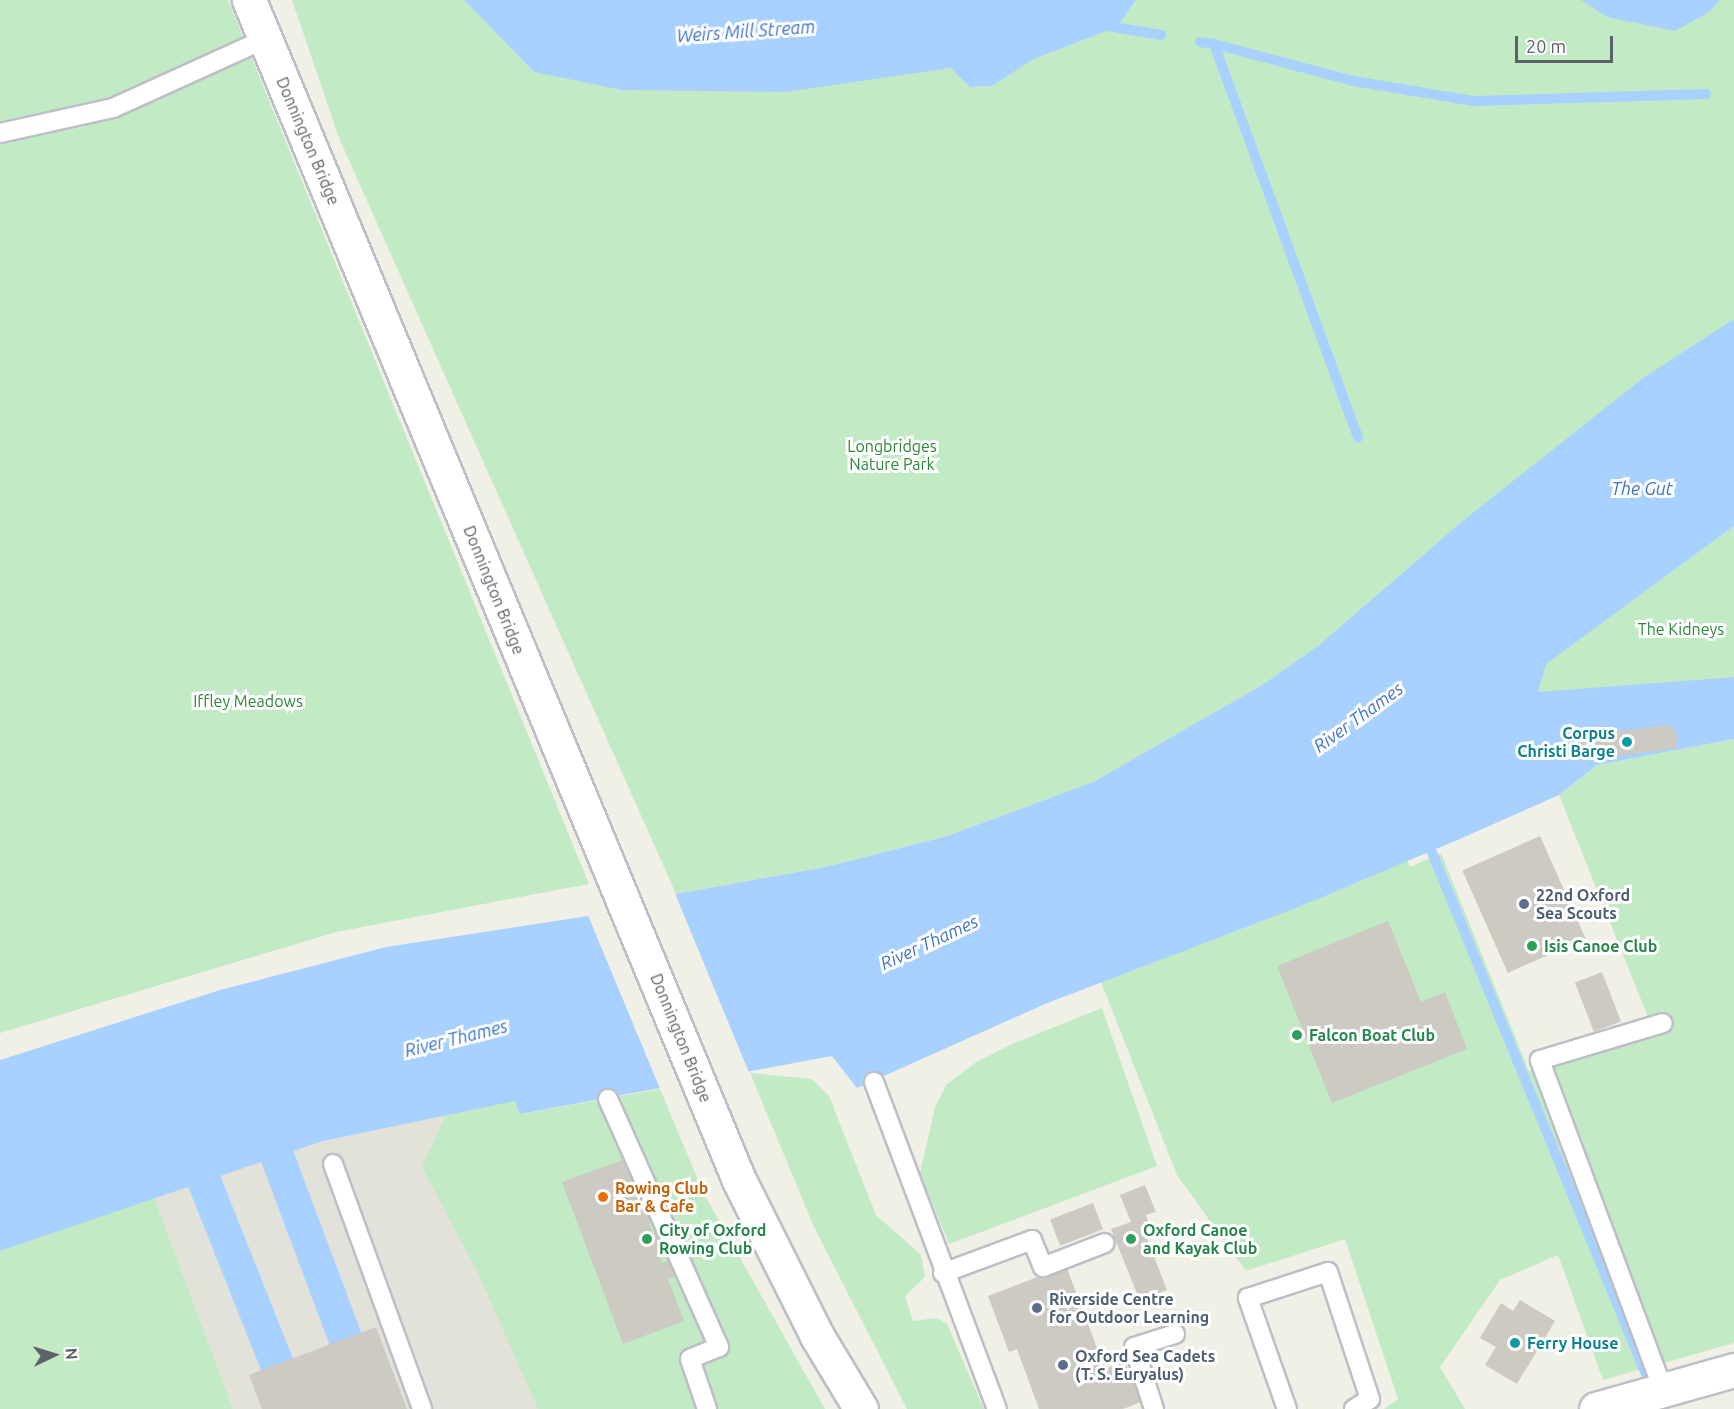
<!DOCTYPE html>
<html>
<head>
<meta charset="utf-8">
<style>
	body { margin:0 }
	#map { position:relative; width:1734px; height:1409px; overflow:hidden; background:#f1f0e6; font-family:Ubuntu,sans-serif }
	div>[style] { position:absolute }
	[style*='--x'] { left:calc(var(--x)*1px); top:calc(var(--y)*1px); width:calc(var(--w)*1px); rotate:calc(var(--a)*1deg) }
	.industrial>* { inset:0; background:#e2e1da }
	.green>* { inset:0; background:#c1eac5 }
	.water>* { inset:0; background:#a8d1ff }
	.pier>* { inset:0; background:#f1f0e6 }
	.stream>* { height:10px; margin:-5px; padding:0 5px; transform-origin:5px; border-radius:5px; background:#a8d1ff }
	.canal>* { height:34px; margin:-17px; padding:0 17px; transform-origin:17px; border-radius:17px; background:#a8d1ff }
	.building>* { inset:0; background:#cccac3; transform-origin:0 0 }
	.roads { filter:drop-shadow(2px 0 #bdbfc6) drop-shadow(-2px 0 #bdbfc6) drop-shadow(0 2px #bdbfc6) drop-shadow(0 -2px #bdbfc6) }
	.lane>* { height:18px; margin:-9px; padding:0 9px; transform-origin:9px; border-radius:9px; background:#fff }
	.street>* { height:33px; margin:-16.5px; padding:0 16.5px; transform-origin:16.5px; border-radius:16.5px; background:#fff }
	.secondary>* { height:33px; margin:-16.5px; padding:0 16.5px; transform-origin:16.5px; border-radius:16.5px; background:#fff }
	.dots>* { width:16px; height:16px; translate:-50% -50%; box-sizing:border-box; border:3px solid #fff; border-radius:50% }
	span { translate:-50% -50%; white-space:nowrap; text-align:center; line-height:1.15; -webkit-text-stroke:6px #fff; paint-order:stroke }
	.street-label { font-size:16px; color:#5d6168 }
	.park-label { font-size:16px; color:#2e863a }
	.culture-label { font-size:16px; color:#0d838f; font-weight:700 }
	.right { translate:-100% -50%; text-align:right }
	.left { translate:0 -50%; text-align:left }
	.service-label { font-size:16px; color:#4e5e75; font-weight:700 }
	.leisure-label { font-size:16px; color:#27864d; font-weight:700 }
	.food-label { font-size:16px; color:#c56008; font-weight:700 }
	.water-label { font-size:18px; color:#3d73c6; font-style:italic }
	.north { position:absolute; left:24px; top:1325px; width:60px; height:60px; -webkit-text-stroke:4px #fff; paint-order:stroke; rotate:86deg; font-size:16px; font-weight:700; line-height:24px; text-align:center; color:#5d6168 }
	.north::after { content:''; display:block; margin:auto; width:21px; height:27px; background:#5d6168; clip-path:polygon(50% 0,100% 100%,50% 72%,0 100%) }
	.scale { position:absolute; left:1515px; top:36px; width:98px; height:27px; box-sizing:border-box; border:3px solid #5d6168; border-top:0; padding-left:8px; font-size:18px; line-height:21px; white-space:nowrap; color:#5d6168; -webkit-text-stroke:4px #fff; paint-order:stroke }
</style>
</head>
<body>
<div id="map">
	<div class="industrial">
		<div style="clip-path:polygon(515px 1100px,630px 1409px,233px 1409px,154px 1197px,323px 1141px)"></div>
	</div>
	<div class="green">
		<div style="clip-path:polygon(0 0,228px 0,589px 884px,336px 932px,0 1033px)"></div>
		<div style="clip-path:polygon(292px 0,464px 0,534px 72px,870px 77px,950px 68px,970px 87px,992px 86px,1034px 59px,1116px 27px,1136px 0,1734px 0,1734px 319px,1459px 524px,1319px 645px,1262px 685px,1093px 782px,944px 837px,825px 867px,676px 894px,339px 138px)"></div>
		<div style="clip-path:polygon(1734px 526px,1734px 677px,1538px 693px,1545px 664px)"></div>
		<div style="clip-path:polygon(1734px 739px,1734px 1343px,1603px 1380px,1558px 1255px,1500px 1280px,1440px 1367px,1465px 1409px,1384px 1409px,1398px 1399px,1345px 1239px,1246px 1271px,1177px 1175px,1101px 982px,1299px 907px,1407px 860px,1410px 867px,1441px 853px,1529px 1071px,1654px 1032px,1559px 795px,1597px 765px)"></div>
		<div style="clip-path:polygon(1102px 1008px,1157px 1166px,949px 1244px,920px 1173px,935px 1107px,946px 1085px,975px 1063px,1012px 1044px)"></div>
		<div style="clip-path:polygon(750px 1073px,812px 1079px,829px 1096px,876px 1215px,921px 1255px,925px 1277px,905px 1296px,913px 1321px,937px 1318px,947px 1324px,984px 1409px,907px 1409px,814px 1227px)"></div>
		<div style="clip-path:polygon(660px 1089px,704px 1194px,825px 1409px,538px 1409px,478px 1273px,422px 1167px,446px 1115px,515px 1100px,521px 1114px)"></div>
		<div style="clip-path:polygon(154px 1197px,233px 1409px,0 1409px,0 1251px)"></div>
	</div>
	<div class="water">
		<div style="clip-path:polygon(464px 0,1136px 0,1117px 27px,1034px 59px,992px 86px,970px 87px,950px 68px,786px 92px,622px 90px,534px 72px)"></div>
		<div style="clip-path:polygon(1581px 0,1720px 0,1709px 12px,1675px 31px,1607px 17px)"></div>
		<div style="clip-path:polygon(1734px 319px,1734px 526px,1546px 664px,1538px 692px,1734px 677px,1734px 739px,1597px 765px,1559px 795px,1462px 838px,1299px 907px,1045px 1004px,857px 1088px,832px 1056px,520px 1114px,515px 1101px,323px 1141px,0 1251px,0 1060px,220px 990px,386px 947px,588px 916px,676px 894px,825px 867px,944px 837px,1093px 782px,1262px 685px,1319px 645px,1459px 524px,1643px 378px)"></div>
	</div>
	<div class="pier">
		<div style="clip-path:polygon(674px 891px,750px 1075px,661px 1091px,587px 913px)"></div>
	</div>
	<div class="stream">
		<div style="--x:1102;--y:25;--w:60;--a:9.6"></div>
		<div style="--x:1200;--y:42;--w:14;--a:8"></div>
		<div style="--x:1214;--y:44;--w:419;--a:69.9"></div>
		<div style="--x:1214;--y:44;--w:144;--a:14.9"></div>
		<div style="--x:1353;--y:81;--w:123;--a:9.4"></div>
		<div style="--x:1474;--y:101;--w:232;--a:-1.7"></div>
		<div style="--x:1431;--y:850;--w:570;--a:67.71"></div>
	</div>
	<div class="canal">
		<div style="--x:261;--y:1113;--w:240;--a:69.5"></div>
		<div style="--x:187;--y:1138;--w:243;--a:68.3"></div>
	</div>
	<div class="building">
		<div style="clip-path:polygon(1670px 725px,1677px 734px,1676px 748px,1581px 761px,1573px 748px,1580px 736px)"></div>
		<div style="left:1540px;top:836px;width:112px;height:85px;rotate:66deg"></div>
		<div style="clip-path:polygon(1388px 921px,1421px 1002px,1445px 992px,1467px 1049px,1332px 1103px,1277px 966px)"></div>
		<div style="left:1602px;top:972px;width:53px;height:29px;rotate:69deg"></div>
		<div style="clip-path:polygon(628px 1158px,641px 1193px,637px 1194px,641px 1206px,647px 1204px,653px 1222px,649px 1224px,653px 1233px,660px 1230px,667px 1248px,658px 1252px,662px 1263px,673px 1259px,679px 1275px,668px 1279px,684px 1321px,623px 1344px,562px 1182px)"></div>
		<div style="clip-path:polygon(1145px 1185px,1156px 1212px,1146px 1215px,1152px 1230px,1145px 1233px,1167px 1290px,1140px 1301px,1111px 1229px,1131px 1222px,1120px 1195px)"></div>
		<div style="left:1093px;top:1203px;width:28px;height:46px;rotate:69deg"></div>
		<div style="clip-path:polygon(1066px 1266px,1105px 1369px,1125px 1361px,1141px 1402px,1123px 1409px,1039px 1409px,1017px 1349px,1009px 1352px,988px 1296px)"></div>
		<div style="clip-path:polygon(1520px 1300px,1555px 1321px,1517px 1384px,1485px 1365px,1496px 1347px,1480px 1338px,1501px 1303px,1513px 1311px)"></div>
		<div style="clip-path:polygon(376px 1327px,407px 1409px,262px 1409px,249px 1375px)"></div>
	</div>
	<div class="roads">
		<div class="lane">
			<div style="--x:0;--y:133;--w:116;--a:-12.5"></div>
			<div style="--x:113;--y:108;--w:167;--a:-24.4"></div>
			<div style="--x:874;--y:1082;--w:349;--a:69.4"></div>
			<div style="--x:608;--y:1099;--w:272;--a:65.9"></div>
			<div style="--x:719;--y:1347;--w:31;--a:158"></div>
			<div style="--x:690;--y:1359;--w:53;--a:71.2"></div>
			<div style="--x:333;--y:1164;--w:261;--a:70"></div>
			<div style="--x:943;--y:1273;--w:95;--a:-20.3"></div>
			<div style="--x:1032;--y:1240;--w:29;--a:68"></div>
			<div style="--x:1043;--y:1267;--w:66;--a:-21.2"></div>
			<div style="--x:1662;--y:1387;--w:349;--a:-110.5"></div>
			<div style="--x:1540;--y:1060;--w:128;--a:-16.7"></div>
			<div style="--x:1154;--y:1409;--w:65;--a:-107.9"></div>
			<div style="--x:1134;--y:1347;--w:43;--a:-17.6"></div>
			<div style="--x:1287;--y:1409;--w:118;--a:-109.4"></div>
			<div style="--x:1248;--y:1298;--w:84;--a:-18"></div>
			<div style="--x:1328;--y:1272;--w:134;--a:71.7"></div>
			<div style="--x:1370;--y:1399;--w:19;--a:148"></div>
		</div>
		<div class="street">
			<div style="--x:1596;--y:1409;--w:143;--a:-15.8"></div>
		</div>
		<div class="secondary">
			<div style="--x:249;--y:0;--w:1278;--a:67.45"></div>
			<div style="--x:739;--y:1180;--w:174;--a:63.4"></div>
			<div style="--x:817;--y:1336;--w:85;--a:58.9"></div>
		</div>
	</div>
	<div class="dots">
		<div style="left:1627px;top:742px;background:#0f9aa8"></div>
		<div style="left:1524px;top:904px;background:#5c6f8a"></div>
		<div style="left:1532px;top:946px;background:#2e9e5b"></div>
		<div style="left:1297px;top:1035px;background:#2e9e5b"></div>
		<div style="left:603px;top:1197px;background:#e8710a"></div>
		<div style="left:647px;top:1239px;background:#2e9e5b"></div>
		<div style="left:1131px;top:1239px;background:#2e9e5b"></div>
		<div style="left:1037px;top:1308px;background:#5c6f8a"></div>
		<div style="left:1515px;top:1343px;background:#0f9aa8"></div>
		<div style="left:1063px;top:1365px;background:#5c6f8a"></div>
	</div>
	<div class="street-label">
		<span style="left:308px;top:141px;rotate:67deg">Donnington Bridge</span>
		<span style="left:494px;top:590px;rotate:68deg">Donnington Bridge</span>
		<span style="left:681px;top:1038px;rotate:68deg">Donnington Bridge</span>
	</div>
	<div class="park-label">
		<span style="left:892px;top:455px">Longbridges<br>Nature Park</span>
		<span style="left:1681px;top:629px">The Kidneys</span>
		<span style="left:248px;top:701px">Iffley Meadows</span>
	</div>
	<div class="culture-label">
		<span class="right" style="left:1615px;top:742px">Corpus<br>Christi Barge</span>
		<span class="left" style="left:1527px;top:1343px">Ferry House</span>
	</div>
	<div class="service-label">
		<span class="left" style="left:1536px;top:904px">22nd Oxford<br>Sea Scouts</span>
		<span class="left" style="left:1049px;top:1308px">Riverside Centre<br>for Outdoor Learning</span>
		<span class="left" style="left:1075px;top:1365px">Oxford Sea Cadets<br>(T. S. Euryalus)</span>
	</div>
	<div class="leisure-label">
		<span class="left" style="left:1544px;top:946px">Isis Canoe Club</span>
		<span class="left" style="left:1309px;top:1035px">Falcon Boat Club</span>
		<span class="left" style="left:659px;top:1239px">City of Oxford<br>Rowing Club</span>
		<span class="left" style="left:1143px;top:1239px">Oxford Canoe<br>and Kayak Club</span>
	</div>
	<div class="food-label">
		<span class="left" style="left:615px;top:1197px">Rowing Club<br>Bar &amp; Cafe</span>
	</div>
	<div class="water-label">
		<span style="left:746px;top:31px;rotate:-4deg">Weirs Mill Stream</span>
		<span style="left:1642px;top:488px">The Gut</span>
		<span style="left:1358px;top:717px;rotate:-36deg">River Thames</span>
		<span style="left:929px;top:942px;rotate:-25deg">River Thames</span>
		<span style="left:456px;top:1038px;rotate:-14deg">River Thames</span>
	</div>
	<div class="north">N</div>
	<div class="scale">20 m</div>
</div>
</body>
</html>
